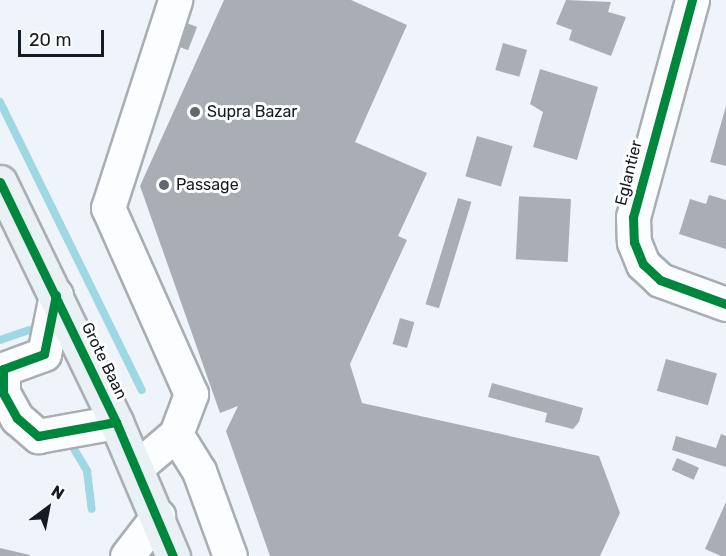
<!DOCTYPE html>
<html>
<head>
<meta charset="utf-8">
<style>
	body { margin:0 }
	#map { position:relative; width:726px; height:556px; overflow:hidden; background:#eef4f9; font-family:Rubik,sans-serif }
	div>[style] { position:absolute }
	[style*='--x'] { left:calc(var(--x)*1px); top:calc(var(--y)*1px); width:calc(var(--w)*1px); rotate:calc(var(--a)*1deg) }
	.stream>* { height:8px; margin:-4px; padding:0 4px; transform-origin:4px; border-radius:4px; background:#9fd8e5 }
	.building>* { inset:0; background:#a9aeb5; transform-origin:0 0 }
	.roads { filter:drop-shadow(2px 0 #a8aeb4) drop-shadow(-2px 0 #a8aeb4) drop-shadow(0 2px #a8aeb4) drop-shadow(0 -2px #a8aeb4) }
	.minor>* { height:33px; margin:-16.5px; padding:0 16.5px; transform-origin:16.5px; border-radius:16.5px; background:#fcfdfe }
	.major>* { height:33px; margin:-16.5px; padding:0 16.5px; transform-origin:16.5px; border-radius:16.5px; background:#eaf1f5 }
	.cycleway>* { height:9px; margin:-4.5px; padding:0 4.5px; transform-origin:4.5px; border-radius:4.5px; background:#00873e }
	.dots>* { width:16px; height:16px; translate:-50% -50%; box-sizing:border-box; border:3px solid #fff; border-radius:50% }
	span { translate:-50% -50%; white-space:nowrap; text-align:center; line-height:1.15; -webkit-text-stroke:6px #fff; paint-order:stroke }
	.poi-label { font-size:16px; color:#131b23 }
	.left { translate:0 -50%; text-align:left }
	.street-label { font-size:16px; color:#131b23 }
	.north { position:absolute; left:18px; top:478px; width:60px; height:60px; -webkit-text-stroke:4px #fff; paint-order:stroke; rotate:32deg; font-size:16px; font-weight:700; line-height:24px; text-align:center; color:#131b23 }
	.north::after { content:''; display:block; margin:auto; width:21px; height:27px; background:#131b23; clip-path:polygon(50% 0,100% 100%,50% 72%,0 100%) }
	.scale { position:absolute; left:18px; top:30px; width:86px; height:27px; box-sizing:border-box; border:3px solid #131b23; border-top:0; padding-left:8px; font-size:18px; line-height:21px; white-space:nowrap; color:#131b23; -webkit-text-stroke:4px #fff; paint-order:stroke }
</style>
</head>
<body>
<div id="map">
	<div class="stream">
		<div style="--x:0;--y:102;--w:321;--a:63.8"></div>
		<div style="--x:0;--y:340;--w:31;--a:-19"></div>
		<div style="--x:74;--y:449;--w:26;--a:59"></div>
		<div style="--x:87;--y:471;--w:38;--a:83"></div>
	</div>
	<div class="building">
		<div style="clip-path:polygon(224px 0,351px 0,407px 25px,355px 142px,427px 173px,398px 236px,407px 240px,350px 364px,362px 403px,599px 456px,620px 513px,600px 556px,270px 556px,226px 431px,238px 406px,220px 413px,140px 186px)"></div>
		<div style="clip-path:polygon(566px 0,611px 2px,608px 12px,626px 17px,611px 56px,569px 40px,572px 30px,556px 24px)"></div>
		<div style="left:184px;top:22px;width:14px;height:25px;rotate:21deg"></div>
		<div style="left:503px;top:43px;width:25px;height:28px;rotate:16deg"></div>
		<div style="clip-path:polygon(540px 69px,598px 87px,577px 160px,533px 147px,543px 112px,530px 104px)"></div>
		<div style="clip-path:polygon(726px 106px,726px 166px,710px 162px)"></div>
		<div style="left:477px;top:136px;width:37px;height:42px;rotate:16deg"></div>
		<div style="clip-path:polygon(709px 195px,726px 200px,726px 249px,679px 234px,690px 199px,706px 204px)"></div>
		<div style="left:458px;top:198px;width:14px;height:111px;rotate:17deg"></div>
		<div style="left:571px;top:199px;width:63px;height:52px;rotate:93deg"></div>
		<div style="left:400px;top:318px;width:15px;height:27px;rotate:16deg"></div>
		<div style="left:666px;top:359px;width:53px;height:33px;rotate:16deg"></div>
		<div style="clip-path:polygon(492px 383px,583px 408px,579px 422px,573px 429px,545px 422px,547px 413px,488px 397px)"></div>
		<div style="clip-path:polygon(721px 434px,726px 436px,726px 467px,672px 450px,676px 436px,716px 448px)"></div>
		<div style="left:677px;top:458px;width:24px;height:13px;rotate:24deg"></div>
		<div style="clip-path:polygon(726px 502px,726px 556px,721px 556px,705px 549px)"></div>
		<div style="clip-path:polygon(0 548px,30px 555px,30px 556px,0 556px)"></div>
	</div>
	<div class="roads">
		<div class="minor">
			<div style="--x:692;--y:0;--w:225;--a:105.2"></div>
			<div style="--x:633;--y:217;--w:25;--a:88"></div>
			<div style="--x:634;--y:242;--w:24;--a:68"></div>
			<div style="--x:643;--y:264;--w:23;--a:43"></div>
			<div style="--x:660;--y:280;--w:70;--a:20"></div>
			<div style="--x:56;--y:295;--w:60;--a:101.5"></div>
			<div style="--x:44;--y:354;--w:44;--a:159.9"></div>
			<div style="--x:3;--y:369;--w:24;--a:90"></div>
			<div style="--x:3;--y:393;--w:29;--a:61"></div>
			<div style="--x:17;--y:418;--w:28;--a:41"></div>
			<div style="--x:38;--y:436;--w:79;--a:-10.2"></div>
			<div style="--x:176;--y:434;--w:44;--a:58.1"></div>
			<div style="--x:199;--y:471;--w:90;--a:70"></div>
			<div style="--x:137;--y:467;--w:51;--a:-40.2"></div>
			<div style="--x:176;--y:434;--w:43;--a:-69.4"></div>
			<div style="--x:191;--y:394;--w:204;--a:-114"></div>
			<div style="--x:108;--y:208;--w:219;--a:-72.1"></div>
			<div style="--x:127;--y:556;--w:51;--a:-52.2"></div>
		</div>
		<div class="major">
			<div style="--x:0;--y:182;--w:267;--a:64.2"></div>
			<div style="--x:116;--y:422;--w:146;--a:67"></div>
		</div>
	</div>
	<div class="cycleway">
		<div style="--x:692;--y:0;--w:225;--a:105.2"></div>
		<div style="--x:633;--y:217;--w:25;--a:88"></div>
		<div style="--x:634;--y:242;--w:24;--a:68"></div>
		<div style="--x:643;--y:264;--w:23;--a:43"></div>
		<div style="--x:660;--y:280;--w:70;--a:20"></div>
		<div style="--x:0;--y:182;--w:267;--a:64.2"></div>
		<div style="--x:116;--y:422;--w:146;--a:67"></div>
		<div style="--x:56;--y:295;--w:60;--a:101.5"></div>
		<div style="--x:44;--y:354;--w:44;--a:159.9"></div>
		<div style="--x:3;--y:369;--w:24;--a:90"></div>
		<div style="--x:3;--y:393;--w:29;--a:61"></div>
		<div style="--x:17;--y:418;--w:28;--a:41"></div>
		<div style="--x:38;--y:436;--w:79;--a:-10.2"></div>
	</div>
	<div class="dots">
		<div style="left:195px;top:112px;background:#60676e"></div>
		<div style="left:164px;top:185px;background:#60676e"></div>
	</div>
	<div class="poi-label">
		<span class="left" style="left:207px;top:112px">Supra Bazar</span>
		<span class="left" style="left:176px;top:185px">Passage</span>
	</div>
	<div class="street-label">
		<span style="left:629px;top:173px;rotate:-76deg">Eglantier</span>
		<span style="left:104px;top:361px;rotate:64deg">Grote Baan</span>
	</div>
	<div class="north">N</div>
	<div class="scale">20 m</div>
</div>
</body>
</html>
